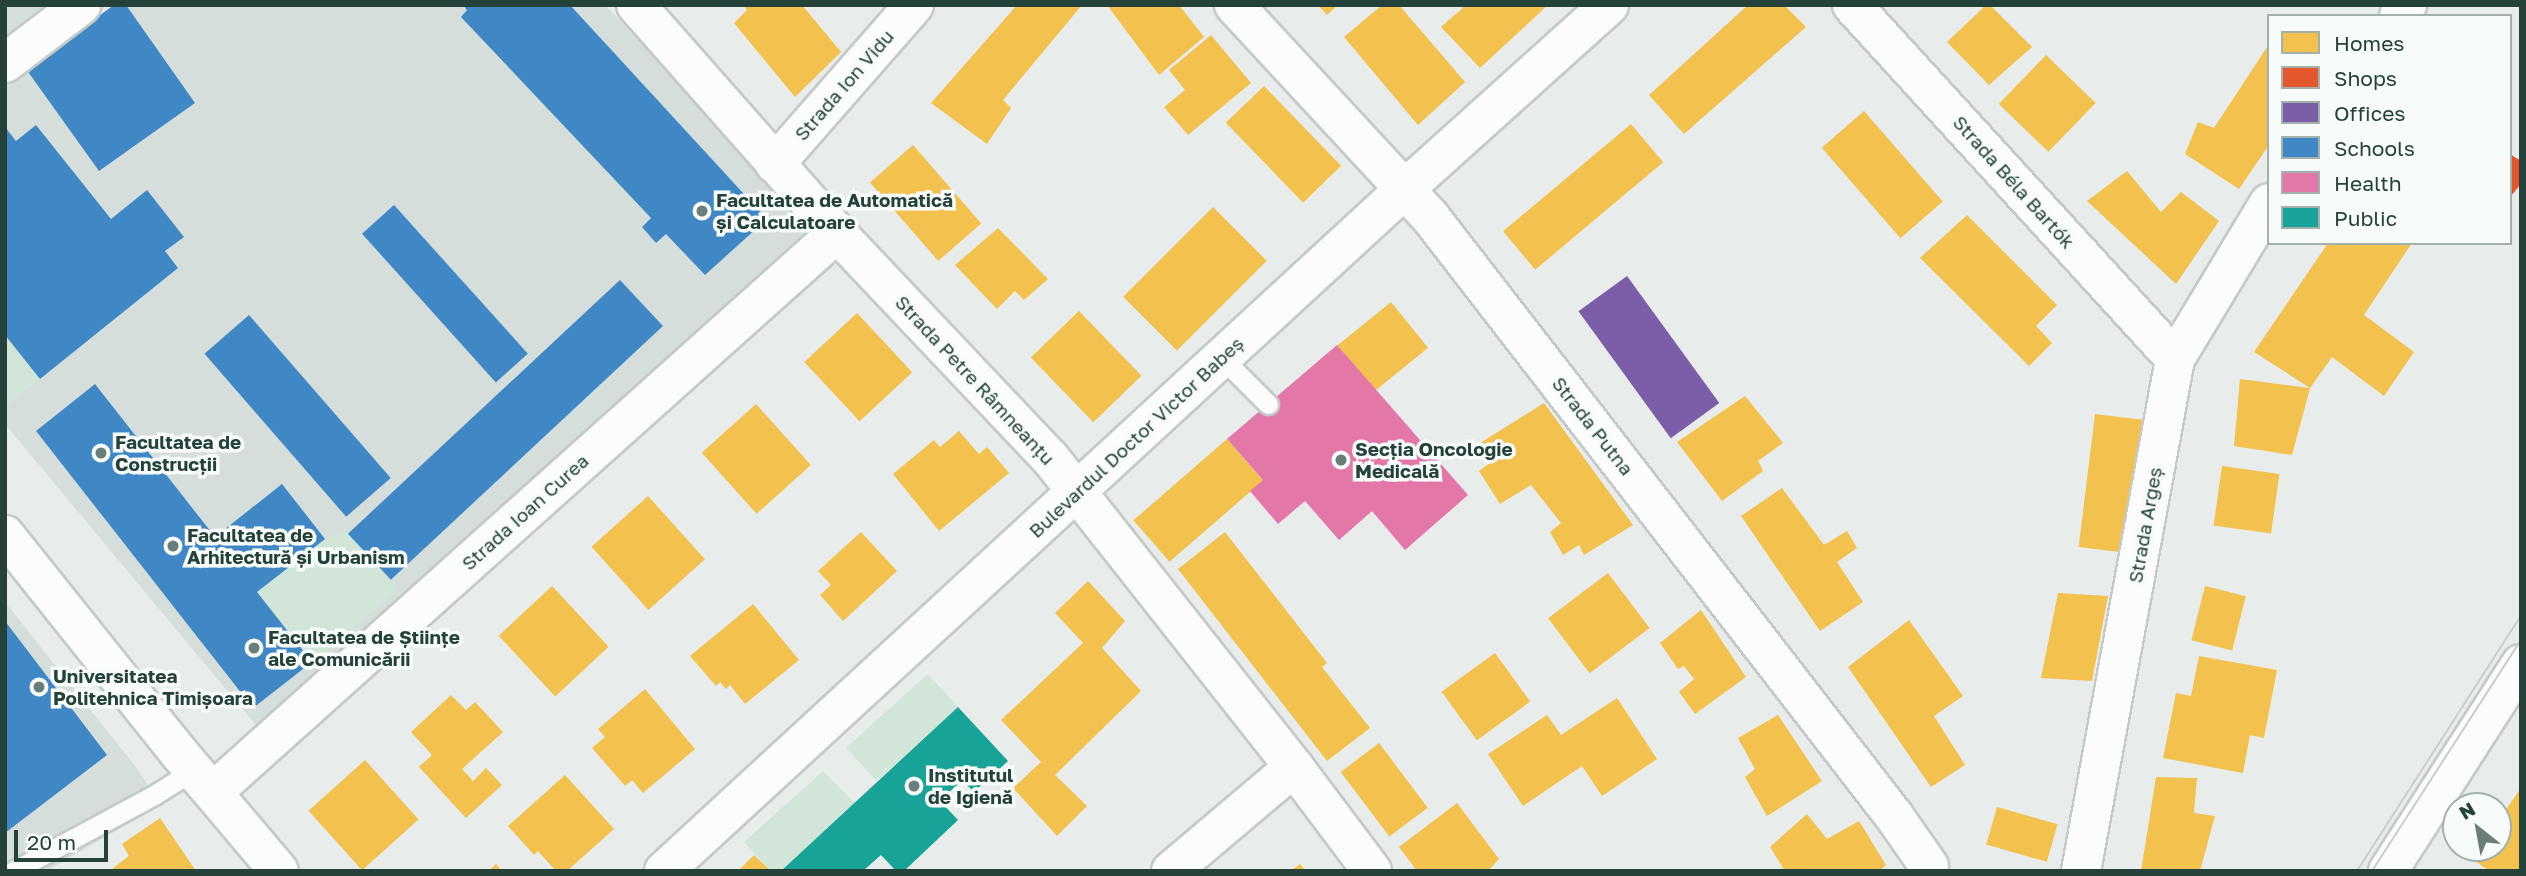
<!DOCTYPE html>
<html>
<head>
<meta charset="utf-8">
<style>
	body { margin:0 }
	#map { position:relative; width:2526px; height:876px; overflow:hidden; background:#e8edeb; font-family:"Golos Text",sans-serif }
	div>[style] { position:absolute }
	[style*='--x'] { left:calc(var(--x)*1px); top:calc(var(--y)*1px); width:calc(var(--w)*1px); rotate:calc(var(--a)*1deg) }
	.built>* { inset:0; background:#d6dedb }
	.green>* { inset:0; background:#d1e6d8; transform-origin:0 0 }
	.homes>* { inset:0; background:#f2c14e; transform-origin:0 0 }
	.shops>* { inset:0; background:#e4572e }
	.offices>* { inset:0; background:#7b5ea7; transform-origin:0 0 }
	.schools>* { inset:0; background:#3f88c5; transform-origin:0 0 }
	.health>* { inset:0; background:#e377a8 }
	.public>* { inset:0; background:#17a398 }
	.roads { filter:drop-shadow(2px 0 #c5cac8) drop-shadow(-2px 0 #c5cac8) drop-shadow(0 2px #c5cac8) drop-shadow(0 -2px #c5cac8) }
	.service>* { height:19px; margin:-9.5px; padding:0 9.5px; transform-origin:9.5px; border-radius:9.5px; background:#fcfcfc }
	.minor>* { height:38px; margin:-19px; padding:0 19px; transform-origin:19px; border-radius:19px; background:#fcfcfc }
	.tertiary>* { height:38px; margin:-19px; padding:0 19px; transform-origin:19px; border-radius:19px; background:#fcfcfc }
	.tram>* { height:2px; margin:-1px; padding:0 1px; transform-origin:1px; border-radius:1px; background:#c9cdcc }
	.dots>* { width:19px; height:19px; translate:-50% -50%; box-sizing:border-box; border:4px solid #f7fbf9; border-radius:50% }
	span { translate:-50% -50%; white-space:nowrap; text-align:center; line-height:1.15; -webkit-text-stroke:7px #f7fbf9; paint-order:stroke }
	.street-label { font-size:19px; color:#24423a }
	.poi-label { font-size:19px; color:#24423a; font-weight:700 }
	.left { translate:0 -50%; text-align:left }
	.frame { position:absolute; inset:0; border:7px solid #24423a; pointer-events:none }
	.legend { position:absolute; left:2267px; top:14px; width:245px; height:231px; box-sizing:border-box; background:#f7fbf9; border:2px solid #a3b1ad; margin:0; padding:9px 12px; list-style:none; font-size:21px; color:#24423a }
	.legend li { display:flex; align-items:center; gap:14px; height:35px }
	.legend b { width:35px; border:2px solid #a3b1ad }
	.north { position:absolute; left:2442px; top:792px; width:70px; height:70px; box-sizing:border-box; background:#f7fbf9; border:2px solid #a3b1ad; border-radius:50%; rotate:329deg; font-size:19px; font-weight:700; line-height:28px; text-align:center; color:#24423a }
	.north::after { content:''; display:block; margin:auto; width:24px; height:32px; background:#697e78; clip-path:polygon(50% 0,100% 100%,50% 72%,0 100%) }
	.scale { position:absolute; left:14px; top:830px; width:94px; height:32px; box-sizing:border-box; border:4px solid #24423a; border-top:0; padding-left:9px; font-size:21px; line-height:24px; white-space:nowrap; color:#24423a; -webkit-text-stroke:5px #f7fbf9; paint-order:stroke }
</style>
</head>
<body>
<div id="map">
	<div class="built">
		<div style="clip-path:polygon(5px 5px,53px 5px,5px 41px)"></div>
		<div style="clip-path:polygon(114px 5px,605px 5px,812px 226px,260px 730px,5px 424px,5px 85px)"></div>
		<div style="clip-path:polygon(5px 602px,139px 771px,160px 805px,47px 871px,5px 871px)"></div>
	</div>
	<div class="green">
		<div style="clip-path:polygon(5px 335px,40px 379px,5px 406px)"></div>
		<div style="clip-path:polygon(345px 531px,398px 590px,312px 662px,257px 592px,325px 539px)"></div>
		<div style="left:928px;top:674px;width:45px;height:110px;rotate:48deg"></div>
		<div style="clip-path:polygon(823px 771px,855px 803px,781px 871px,771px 871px,744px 842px)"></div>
	</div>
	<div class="homes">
		<div style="clip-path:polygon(743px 5px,802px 5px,841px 52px,795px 97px,734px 23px,747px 10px)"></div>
		<div style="clip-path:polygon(1017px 5px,1082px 5px,1003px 100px,1011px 108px,987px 144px,931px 103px)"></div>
		<div style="clip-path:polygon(1107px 5px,1179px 5px,1204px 37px,1159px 75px)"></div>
		<div style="clip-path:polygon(1318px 5px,1338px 5px,1327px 15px)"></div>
		<div style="clip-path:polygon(1382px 5px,1399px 5px,1465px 82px,1418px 125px,1344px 37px)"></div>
		<div style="clip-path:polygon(1466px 5px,1548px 5px,1480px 68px,1441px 27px)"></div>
		<div style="clip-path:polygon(1748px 5px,1784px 5px,1806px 27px,1684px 134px,1649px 95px)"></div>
		<div style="clip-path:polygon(1986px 5px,1990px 5px,2032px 47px,1989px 85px,1947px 42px)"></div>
		<div style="clip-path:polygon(1211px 35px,1251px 83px,1188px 135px,1164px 107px,1185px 90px,1169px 70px)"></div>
		<div style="clip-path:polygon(2269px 44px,2269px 145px,2239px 189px,2185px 154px,2198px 122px,2214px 128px)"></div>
		<div style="left:2046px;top:55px;width:69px;height:68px;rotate:44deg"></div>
		<div style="left:1264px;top:86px;width:111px;height:53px;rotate:46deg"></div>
		<div style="left:1864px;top:111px;width:120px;height:56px;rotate:49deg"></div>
		<div style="left:1631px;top:124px;width:50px;height:167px;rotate:50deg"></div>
		<div style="left:913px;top:145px;width:104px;height:57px;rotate:49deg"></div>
		<div style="clip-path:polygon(2127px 171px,2161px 212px,2181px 192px,2219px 221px,2176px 284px,2087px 201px)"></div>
		<div style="left:1213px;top:207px;width:76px;height:127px;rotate:45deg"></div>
		<div style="clip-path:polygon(1967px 215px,2057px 305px,2036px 326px,2052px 343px,2029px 366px,1920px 258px)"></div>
		<div style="clip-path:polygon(998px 228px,1048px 279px,1024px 300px,1015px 291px,997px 309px,955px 265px)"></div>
		<div style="clip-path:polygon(2328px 243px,2412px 243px,2364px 315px,2414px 352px,2384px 396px,2332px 357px,2310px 388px,2254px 352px)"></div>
		<div style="left:1391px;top:302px;width:59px;height:69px;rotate:51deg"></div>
		<div style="left:1079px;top:311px;width:90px;height:67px;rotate:46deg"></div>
		<div style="left:857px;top:313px;width:81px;height:72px;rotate:47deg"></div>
		<div style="clip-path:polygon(2240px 379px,2310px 388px,2292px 455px,2234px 446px)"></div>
		<div style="clip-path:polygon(1745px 396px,1783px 443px,1758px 461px,1763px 471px,1722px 501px,1677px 442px)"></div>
		<div style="clip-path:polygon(1544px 403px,1633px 525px,1584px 555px,1579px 545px,1563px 555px,1550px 532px,1561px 523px,1531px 485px,1500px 504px,1479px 471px,1490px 463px,1477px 445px)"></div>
		<div style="left:756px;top:404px;width:82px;height:73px;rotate:48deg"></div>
		<div style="left:2095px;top:414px;width:54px;height:134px;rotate:7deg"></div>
		<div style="clip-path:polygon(959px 431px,979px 454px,987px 447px,1009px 473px,939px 531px,893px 474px,934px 440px,940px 447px)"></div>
		<div style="left:1227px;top:439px;width:55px;height:124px;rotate:49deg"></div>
		<div style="left:2222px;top:466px;width:58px;height:60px;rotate:8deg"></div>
		<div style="clip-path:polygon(1782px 488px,1824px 545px,1847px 531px,1857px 548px,1837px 562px,1863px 602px,1820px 631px,1741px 516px)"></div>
		<div style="left:648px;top:496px;width:85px;height:76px;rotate:48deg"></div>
		<div style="clip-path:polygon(861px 532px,897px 571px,843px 621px,820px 595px,831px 585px,818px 571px)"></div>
		<div style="clip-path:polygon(1225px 532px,1327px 663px,1322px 667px,1370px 728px,1327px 761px,1178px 569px)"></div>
		<div style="left:1608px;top:573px;width:69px;height:75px;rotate:53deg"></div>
		<div style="clip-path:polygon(1088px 581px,1125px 621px,1102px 648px,1141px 691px,1055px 775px,1087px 806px,1057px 836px,1013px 788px,1041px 762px,1001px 720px,1083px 643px,1055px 613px)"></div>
		<div style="left:552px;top:586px;width:83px;height:73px;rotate:47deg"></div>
		<div style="left:2205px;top:586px;width:42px;height:56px;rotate:14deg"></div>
		<div style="clip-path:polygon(2058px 593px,2108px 596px,2092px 681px,2041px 678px)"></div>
		<div style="clip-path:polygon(753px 604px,799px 660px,745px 704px,730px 685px,726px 689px,720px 682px,716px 686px,690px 656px)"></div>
		<div style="clip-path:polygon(1701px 610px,1746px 677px,1695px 714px,1679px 692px,1694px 679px,1684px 666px,1678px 669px,1660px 643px)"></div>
		<div style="clip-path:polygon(1909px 620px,1963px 696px,1934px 716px,1965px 765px,1931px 787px,1848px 667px)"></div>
		<div style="left:1495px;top:653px;width:60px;height:66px;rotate:54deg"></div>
		<div style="clip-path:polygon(2199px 656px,2277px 670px,2264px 738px,2250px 735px,2243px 773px,2163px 758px,2176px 693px,2191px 696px)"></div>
		<div style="clip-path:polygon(645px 689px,695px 749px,643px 793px,632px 780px,625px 786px,592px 748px,605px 737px,598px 729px)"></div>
		<div style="clip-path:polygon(451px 695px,466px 710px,475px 702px,503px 732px,462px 769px,473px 781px,486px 768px,502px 785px,466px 818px,419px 767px,432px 755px,411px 732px)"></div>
		<div style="clip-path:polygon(1617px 698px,1657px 759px,1602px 796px,1582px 766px,1523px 806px,1488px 754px,1547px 715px,1561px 735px)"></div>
		<div style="clip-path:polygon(1778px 715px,1822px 781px,1767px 816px,1745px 777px,1755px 769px,1738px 738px)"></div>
		<div style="left:1379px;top:743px;width:81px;height:48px;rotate:53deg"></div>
		<div style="left:365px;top:760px;width:80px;height:76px;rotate:48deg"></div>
		<div style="clip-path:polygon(565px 775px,614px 829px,567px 871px,556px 871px,538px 851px,534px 855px,508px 826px)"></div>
		<div style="clip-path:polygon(2156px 777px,2197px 778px,2194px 813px,2215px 816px,2200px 871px,2141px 871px)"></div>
		<div style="clip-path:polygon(2521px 788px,2521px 871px,2489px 871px,2471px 858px,2479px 848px,2498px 848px,2498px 821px)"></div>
		<div style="clip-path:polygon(1457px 803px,1499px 859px,1488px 871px,1417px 871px,1399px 847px)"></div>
		<div style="left:1997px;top:807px;width:63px;height:39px;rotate:16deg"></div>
		<div style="clip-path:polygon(1807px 814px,1827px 839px,1859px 821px,1886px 865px,1879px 871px,1785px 871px,1770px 847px)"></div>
		<div style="clip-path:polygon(160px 818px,196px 871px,113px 871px,112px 869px,129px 856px,122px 844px)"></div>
		<div style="clip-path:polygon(754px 855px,771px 871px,738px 871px)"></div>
		<div style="clip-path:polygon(496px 864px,502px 871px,489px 871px)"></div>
		<div style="clip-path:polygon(1300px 864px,1306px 871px,1291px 871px)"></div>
	</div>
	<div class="shops">
		<div style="clip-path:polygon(2510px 154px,2521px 161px,2521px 184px,2510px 197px)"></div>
	</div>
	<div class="offices">
		<div style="left:1627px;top:276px;width:157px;height:60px;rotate:54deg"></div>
	</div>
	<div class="schools">
		<div style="clip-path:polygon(114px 5px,126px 5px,195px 103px,99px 171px,26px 69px)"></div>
		<div style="clip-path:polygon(463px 5px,570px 5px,767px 219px,705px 275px,666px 234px,656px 243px,642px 227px,651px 218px,461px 17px,467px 10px)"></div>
		<div style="clip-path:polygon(36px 125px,111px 219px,147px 190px,184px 237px,165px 251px,178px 268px,40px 379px,5px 335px,5px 127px,16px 141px)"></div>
		<div style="left:394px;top:205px;width:200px;height:43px;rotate:48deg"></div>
		<div style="left:620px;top:280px;width:63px;height:372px;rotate:47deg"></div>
		<div style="left:249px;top:315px;width:216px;height:59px;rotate:49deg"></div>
		<div style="clip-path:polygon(95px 384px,215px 537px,282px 484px,325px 539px,257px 592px,312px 662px,253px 708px,36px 431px)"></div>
		<div style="clip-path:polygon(5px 621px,107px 755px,5px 833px)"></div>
	</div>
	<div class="health">
		<div style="clip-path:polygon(1337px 345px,1468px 495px,1405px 550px,1372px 511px,1339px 540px,1305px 501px,1278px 524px,1250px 491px,1263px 480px,1227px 439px)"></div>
	</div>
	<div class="public">
		<div style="clip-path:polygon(958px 707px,1008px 761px,974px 792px,962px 780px,940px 801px,958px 820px,904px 871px,896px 871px,881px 855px,863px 871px,781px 871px)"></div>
	</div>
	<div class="roads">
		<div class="service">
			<div style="--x:1222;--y:358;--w:65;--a:45"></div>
			<div style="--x:13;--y:871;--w:160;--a:-28.3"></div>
			<div style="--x:154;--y:795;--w:47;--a:-32"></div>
		</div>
		<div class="minor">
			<div style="--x:636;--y:5;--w:304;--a:48.6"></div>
			<div style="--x:837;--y:233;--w:310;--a:46.6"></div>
			<div style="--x:1050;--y:458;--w:394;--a:51.7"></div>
			<div style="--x:1294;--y:767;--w:130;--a:53.1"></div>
			<div style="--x:1234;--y:5;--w:290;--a:47.2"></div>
			<div style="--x:1431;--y:218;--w:756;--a:52.25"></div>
			<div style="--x:1894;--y:816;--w:61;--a:55"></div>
			<div style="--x:1852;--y:5;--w:479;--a:47.6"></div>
			<div style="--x:2399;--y:16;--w:14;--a:-54"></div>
			<div style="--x:5;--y:63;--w:96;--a:-37.3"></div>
			<div style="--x:775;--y:164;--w:211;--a:-48.8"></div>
			<div style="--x:5;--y:535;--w:280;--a:51.4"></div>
			<div style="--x:180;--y:754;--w:153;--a:49.8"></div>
			<div style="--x:213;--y:792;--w:838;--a:-41.86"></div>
			<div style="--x:1171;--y:871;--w:161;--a:-40.2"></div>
			<div style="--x:2081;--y:871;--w:521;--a:-79.6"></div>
			<div style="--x:2175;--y:359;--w:182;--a:-58.9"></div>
			<div style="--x:2388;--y:871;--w:246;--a:-57.3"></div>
		</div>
		<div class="tertiary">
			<div style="--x:664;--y:871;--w:1008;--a:-42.63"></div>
			<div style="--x:1406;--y:188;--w:273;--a:-42"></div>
		</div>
	</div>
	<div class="tram">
		<div style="--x:2357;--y:871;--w:303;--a:-57.3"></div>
		<div style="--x:2372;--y:871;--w:275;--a:-57.2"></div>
	</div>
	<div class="dots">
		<div style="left:702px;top:211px;background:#697e78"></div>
		<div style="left:101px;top:453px;background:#697e78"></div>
		<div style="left:1341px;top:460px;background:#697e78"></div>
		<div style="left:173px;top:546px;background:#697e78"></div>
		<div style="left:254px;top:648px;background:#697e78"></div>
		<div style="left:39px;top:687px;background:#697e78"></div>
		<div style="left:914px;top:786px;background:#697e78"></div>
	</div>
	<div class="street-label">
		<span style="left:844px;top:85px;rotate:-49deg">Strada Ion Vidu</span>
		<span style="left:2014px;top:182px;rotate:48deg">Strada Béla Bartók</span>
		<span style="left:975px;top:380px;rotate:47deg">Strada Petre Râmneanțu</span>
		<span style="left:1593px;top:426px;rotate:52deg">Strada Putna</span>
		<span style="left:1136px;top:437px;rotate:-43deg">Bulevardul Doctor Victor Babeș</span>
		<span style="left:525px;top:512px;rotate:-42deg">Strada Ioan Curea</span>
		<span style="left:2145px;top:525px;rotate:-80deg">Strada Argeș</span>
	</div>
	<div class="poi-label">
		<span class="left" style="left:716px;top:211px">Facultatea de Automatică<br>și Calculatoare</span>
		<span class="left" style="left:115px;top:453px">Facultatea de<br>Construcții</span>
		<span class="left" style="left:1355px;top:460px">Secția Oncologie<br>Medicală</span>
		<span class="left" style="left:187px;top:546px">Facultatea de<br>Arhitectură și Urbanism</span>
		<span class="left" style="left:268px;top:648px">Facultatea de Științe<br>ale Comunicării</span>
		<span class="left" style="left:53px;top:687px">Universitatea<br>Politehnica Timișoara</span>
		<span class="left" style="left:928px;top:786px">Institutul<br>de Igienă</span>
	</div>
	<div class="frame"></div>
	<ul class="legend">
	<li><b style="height:19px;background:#f2c14e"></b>Homes</li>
	<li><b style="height:19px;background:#e4572e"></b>Shops</li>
	<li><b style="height:19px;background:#7b5ea7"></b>Offices</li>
	<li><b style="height:19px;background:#3f88c5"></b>Schools</li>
	<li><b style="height:19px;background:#e377a8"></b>Health</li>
	<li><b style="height:19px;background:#17a398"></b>Public</li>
	</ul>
	<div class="north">N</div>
	<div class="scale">20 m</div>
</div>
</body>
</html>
